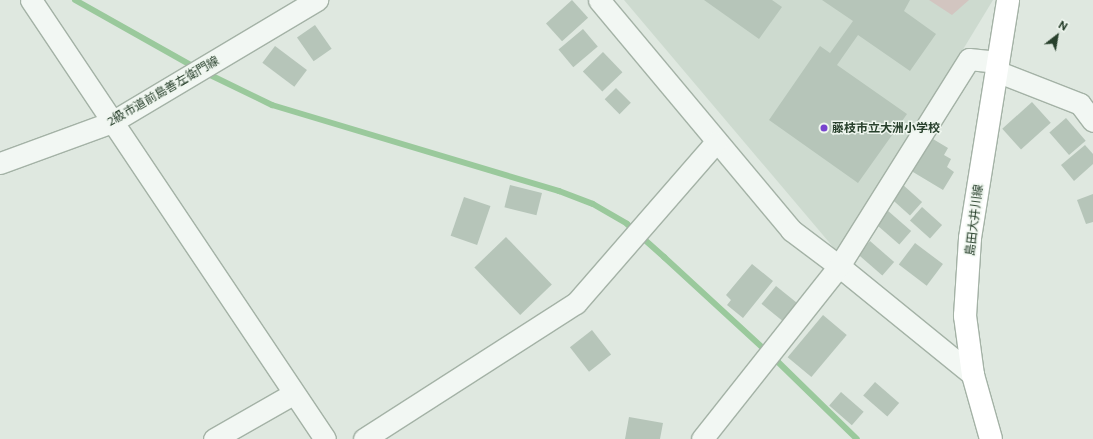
<!DOCTYPE html>
<html>
<head>
<meta charset="utf-8">
<style>
	body { margin:0 }
	#map { position:relative; width:1093px; height:439px; overflow:hidden; background:#dfe8e0; font-family:Commissioner,"Noto Sans JP",sans-serif }
	div>[style] { position:absolute }
	[style*='--x'] { left:calc(var(--x)*1px); top:calc(var(--y)*1px); width:calc(var(--w)*1px); rotate:calc(var(--a)*1deg) }
	.built>* { inset:0; background:#cddacf }
	.green>* { inset:0; background:#d2c5c0 }
	.stream>* { height:6px; margin:-3px; padding:0 3px; transform-origin:3px; border-radius:3px; background:#9ac99c }
	.building>* { inset:0; background:#b6c5b9; transform-origin:0 0 }
	.roads { filter:drop-shadow(1px 0 #a4b2a6) drop-shadow(-1px 0 #a4b2a6) drop-shadow(0 1px #a4b2a6) drop-shadow(0 -1px #a4b2a6) }
	.minor>* { height:21px; margin:-10.5px; padding:0 10.5px; transform-origin:10.5px; border-radius:10.5px; background:#f2f7f3 }
	.secondary>* { height:22px; margin:-11px; padding:0 11px; transform-origin:11px; border-radius:11px; background:#fff }
	.dots>* { width:11px; height:11px; translate:-50% -50%; box-sizing:border-box; border:2px solid #eff6ef; border-radius:50% }
	span { translate:-50% -50%; white-space:nowrap; text-align:center; line-height:1.15; -webkit-text-stroke:3px #eff6ef; paint-order:stroke }
	.street-label { font-size:12px; color:#28402c }
	.poi-label { font-size:12px; color:#28402c; font-weight:700 }
	.left { translate:0 -50%; text-align:left }
	.north { position:absolute; left:1037px; top:16px; width:40px; height:40px; -webkit-text-stroke:3px #eff6ef; paint-order:stroke; rotate:31deg; font-size:11px; font-weight:700; line-height:16px; text-align:center; color:#28402c }
	.north::after { content:''; display:block; margin:auto; width:14px; height:18px; background:#28402c; clip-path:polygon(50% 0,100% 100%,50% 72%,0 100%) }
</style>
</head>
<body>
<div id="map">
	<div class="built">
		<div style="clip-path:polygon(624px 0,993px 0,839px 254px)"></div>
	</div>
	<div class="green">
		<div style="clip-path:polygon(929px 0,969px 0,952px 15px)"></div>
	</div>
	<div class="stream">
		<div style="--x:75;--y:0;--w:139;--a:29.3"></div>
		<div style="--x:204;--y:72;--w:76;--a:25.9"></div>
		<div style="--x:272;--y:105;--w:300;--a:16.7"></div>
		<div style="--x:559;--y:191;--w:36;--a:21"></div>
		<div style="--x:593;--y:204;--w:39;--a:30"></div>
		<div style="--x:627;--y:224;--w:50;--a:41.7"></div>
		<div style="--x:664;--y:257;--w:155;--a:42.6"></div>
		<div style="--x:778;--y:362;--w:110;--a:44.3"></div>
	</div>
	<div class="building">
		<div style="left:572px;top:0;width:24px;height:35px;rotate:48deg"></div>
		<div style="clip-path:polygon(704px 0,772px 0,782px 7px,759px 39px)"></div>
		<div style="clip-path:polygon(822px 0,910px 0,904px 11px,936px 34px,910px 71px,858px 35px,837px 65px,907px 114px,858px 183px,769px 120px,820px 46px,830px 53px,853px 21px)"></div>
		<div style="left:315px;top:25px;width:29px;height:22px;rotate:55deg"></div>
		<div style="left:583px;top:29px;width:23px;height:32px;rotate:50deg"></div>
		<div style="left:275px;top:46px;width:40px;height:21px;rotate:37deg"></div>
		<div style="left:603px;top:52px;width:28px;height:28px;rotate:46deg"></div>
		<div style="left:616px;top:88px;width:21px;height:16px;rotate:45deg"></div>
		<div style="left:1032px;top:102px;width:28px;height:40px;rotate:48deg"></div>
		<div style="left:1066px;top:118px;width:30px;height:22px;rotate:49deg"></div>
		<div style="clip-path:polygon(928px 136px,948px 148px,944px 155px,951px 159px,947px 167px,954px 172px,943px 190px,908px 169px)"></div>
		<div style="clip-path:polygon(1085px 145px,1093px 154px,1093px 164px,1074px 181px,1061px 165px)"></div>
		<div style="left:902px;top:184px;width:27px;height:18px;rotate:42deg"></div>
		<div style="left:510px;top:185px;width:33px;height:23px;rotate:14deg"></div>
		<div style="clip-path:polygon(1093px 194px,1093px 222px,1086px 224px,1077px 200px)"></div>
		<div style="left:464px;top:197px;width:28px;height:41px;rotate:19deg"></div>
		<div style="left:922px;top:207px;width:27px;height:18px;rotate:42deg"></div>
		<div style="left:887px;top:210px;width:32px;height:18px;rotate:41deg"></div>
		<div style="left:506px;top:237px;width:66px;height:44px;rotate:46deg"></div>
		<div style="left:870px;top:241px;width:32px;height:18px;rotate:41deg"></div>
		<div style="left:915px;top:243px;width:35px;height:27px;rotate:37deg"></div>
		<div style="clip-path:polygon(752px 264px,773px 281px,743px 318px,727px 305px,731px 300px,726px 295px)"></div>
		<div style="left:776px;top:286px;width:28px;height:23px;rotate:39deg"></div>
		<div style="left:823px;top:315px;width:31px;height:55px;rotate:40deg"></div>
		<div style="left:592px;top:330px;width:31px;height:28px;rotate:52deg"></div>
		<div style="left:875px;top:382px;width:32px;height:18px;rotate:41deg"></div>
		<div style="left:841px;top:392px;width:30px;height:18px;rotate:41deg"></div>
		<div style="clip-path:polygon(629px 417px,663px 423px,660px 439px,625px 439px)"></div>
	</div>
	<div class="roads">
		<div class="minor">
			<div style="--x:31;--y:0;--w:528;--a:56.19"></div>
			<div style="--x:599;--y:0;--w:300;--a:50.1"></div>
			<div style="--x:791;--y:230;--w:60;--a:36.9"></div>
			<div style="--x:839;--y:266;--w:173;--a:39.1"></div>
			<div style="--x:996;--y:71;--w:90;--a:21.4"></div>
			<div style="--x:1080;--y:104;--w:21;--a:53"></div>
			<div style="--x:0;--y:163;--w:119;--a:-20.1"></div>
			<div style="--x:112;--y:122;--w:239;--a:-30.8"></div>
			<div style="--x:214;--y:439;--w:91;--a:-29.7"></div>
			<div style="--x:364;--y:439;--w:252;--a:-32.7"></div>
			<div style="--x:576;--y:303;--w:213;--a:-49"></div>
			<div style="--x:702;--y:439;--w:221;--a:-51.6"></div>
			<div style="--x:839;--y:266;--w:244;--a:-57.9"></div>
			<div style="--x:969;--y:59;--w:29;--a:6"></div>
		</div>
		<div class="secondary">
			<div style="--x:991;--y:439;--w:66;--a:-105.7"></div>
			<div style="--x:973;--y:375;--w:60;--a:-97.7"></div>
			<div style="--x:965;--y:316;--w:78;--a:-86.3"></div>
			<div style="--x:970;--y:238;--w:241;--a:-80.9"></div>
		</div>
	</div>
	<div class="dots">
		<div style="left:824px;top:128px;background:#7744ce"></div>
	</div>
	<div class="street-label">
		<span style="left:163px;top:91px;rotate:-30deg">2級市道前島善左衛門線</span>
		<span style="left:974px;top:220px;rotate:-83deg">島田大井川線</span>
	</div>
	<div class="poi-label">
		<span class="left" style="left:832px;top:128px">藤枝市立大洲小学校</span>
	</div>
	<div class="north">N</div>
</div>
</body>
</html>
